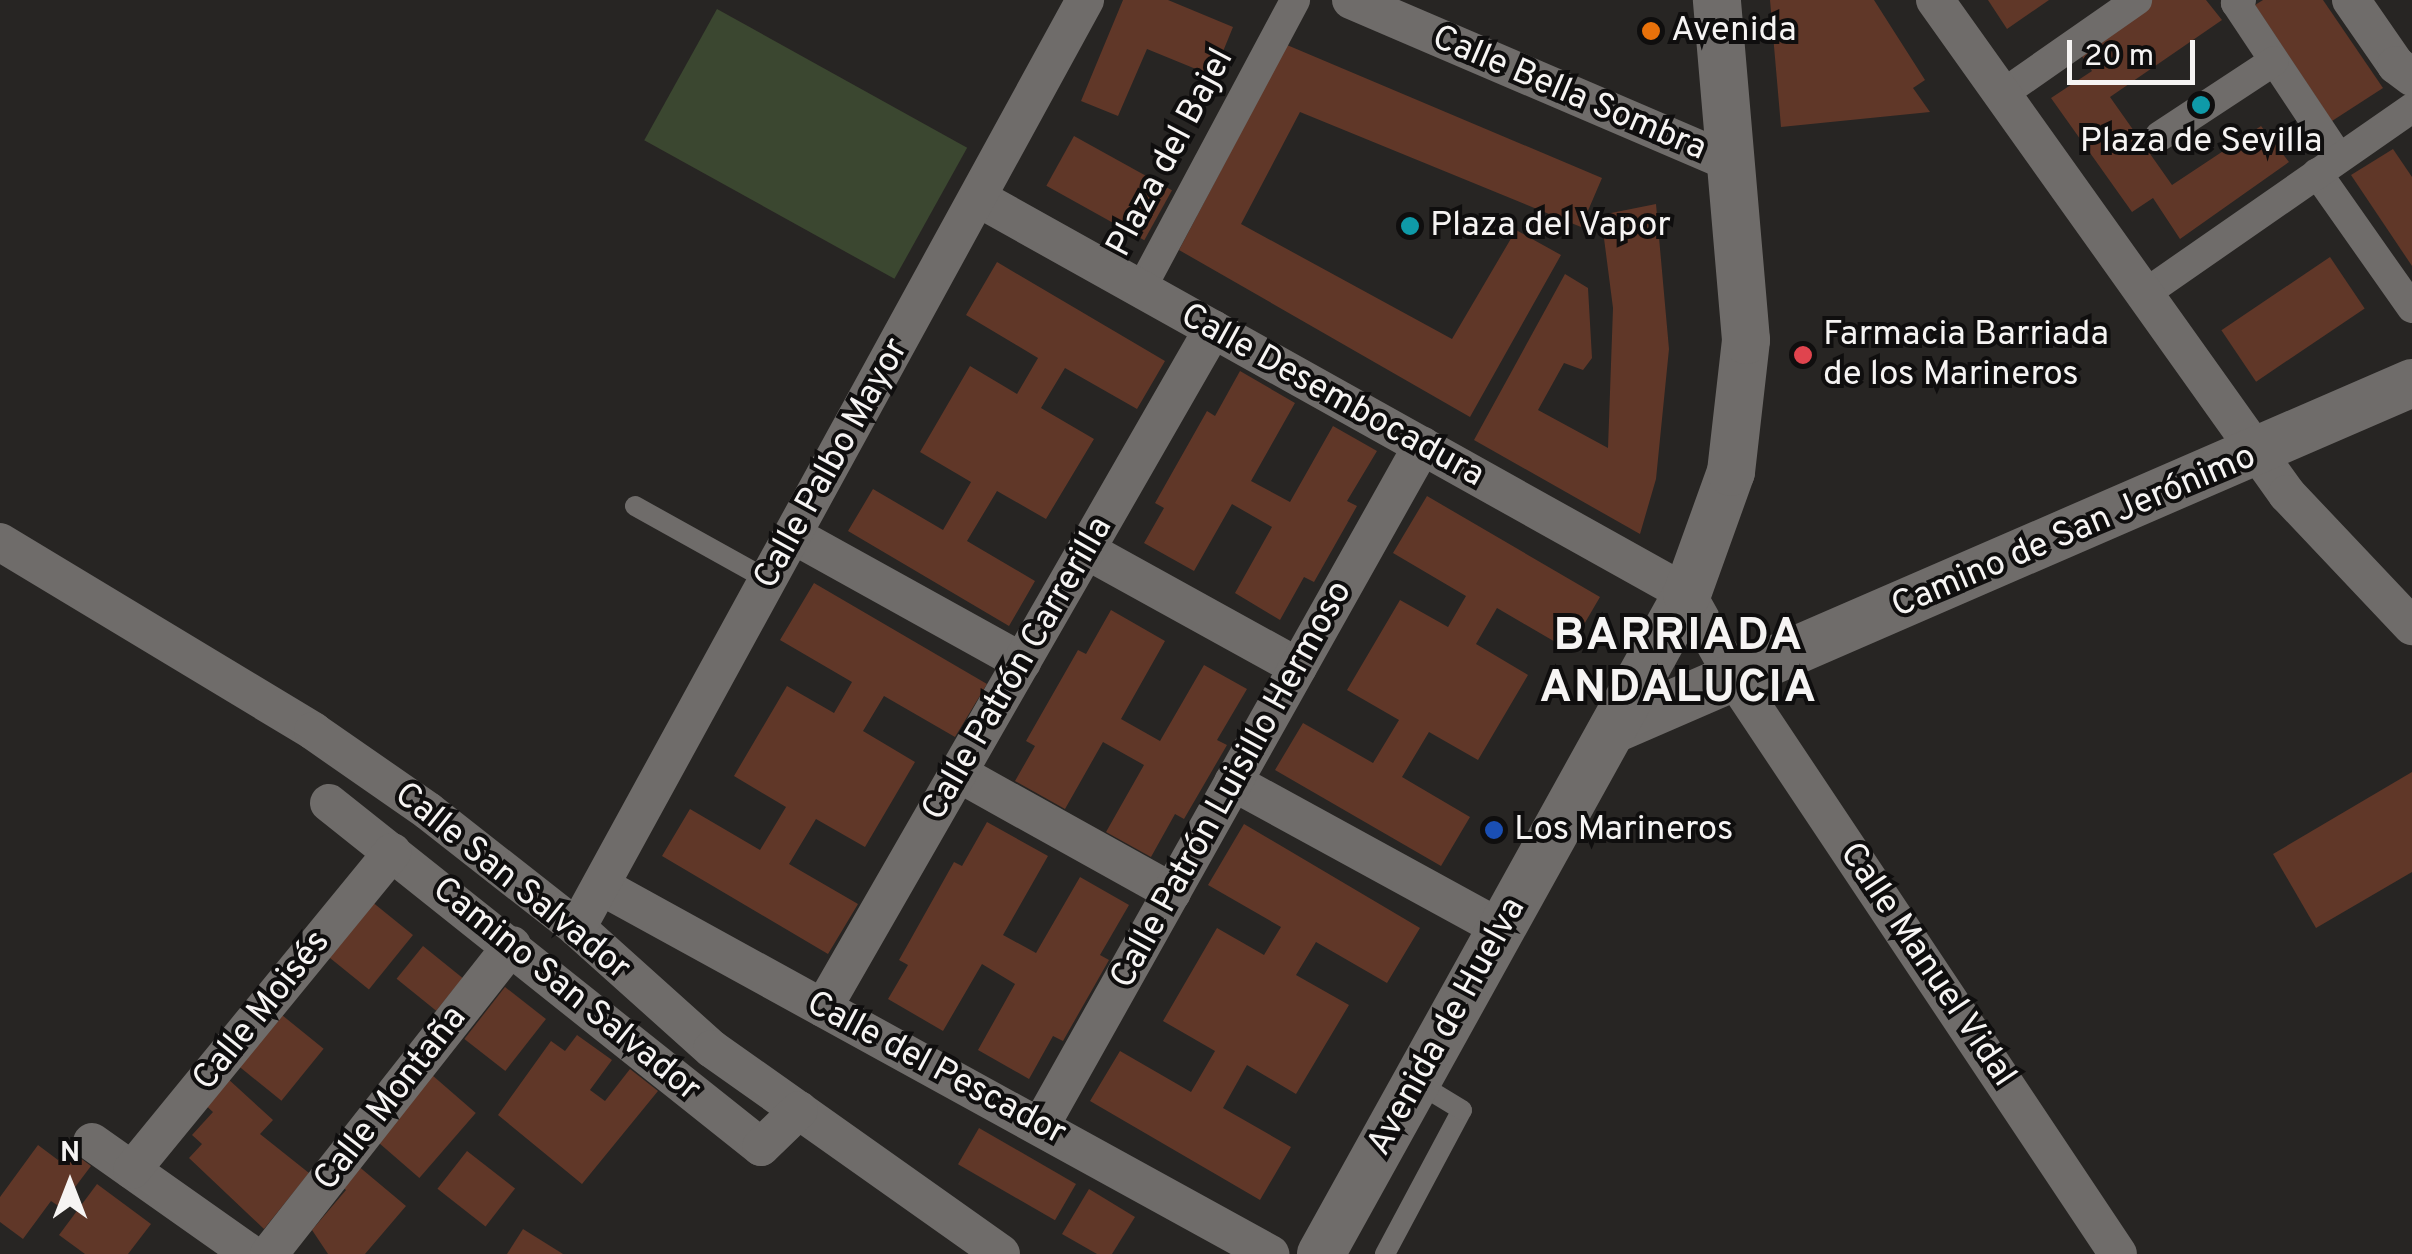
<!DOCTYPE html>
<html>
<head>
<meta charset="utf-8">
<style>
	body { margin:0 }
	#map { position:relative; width:2412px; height:1254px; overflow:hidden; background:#272523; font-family:Overpass,sans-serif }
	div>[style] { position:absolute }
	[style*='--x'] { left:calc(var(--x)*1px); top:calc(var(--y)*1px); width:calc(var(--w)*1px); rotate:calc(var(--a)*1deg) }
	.green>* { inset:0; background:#3b4730; transform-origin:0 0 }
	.building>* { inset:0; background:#603728; transform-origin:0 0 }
	.service>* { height:20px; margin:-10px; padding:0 10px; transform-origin:10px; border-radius:10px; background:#6f6c6a }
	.pedestrian>* { height:30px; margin:-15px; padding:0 15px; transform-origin:15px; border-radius:15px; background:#6f6c6a }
	.minor>* { height:38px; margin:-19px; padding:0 19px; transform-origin:19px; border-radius:19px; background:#6f6c6a }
	.tertiary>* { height:48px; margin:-24px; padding:0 24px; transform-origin:24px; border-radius:24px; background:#6f6c6a }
	.dots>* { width:28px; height:28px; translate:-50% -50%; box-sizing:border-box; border:5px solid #0f0e0e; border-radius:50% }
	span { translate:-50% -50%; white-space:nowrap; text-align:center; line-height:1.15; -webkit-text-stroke:8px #0f0e0e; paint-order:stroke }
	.poi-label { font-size:35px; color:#f6f4f3 }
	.left { translate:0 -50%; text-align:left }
	.street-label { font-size:35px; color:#f6f4f3 }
	.district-label { font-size:45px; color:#f6f4f3; font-weight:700; letter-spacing:2.5px }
	.north { position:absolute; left:20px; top:1134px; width:100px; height:100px; -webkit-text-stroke:8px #0f0e0e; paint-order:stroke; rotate:0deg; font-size:28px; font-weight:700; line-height:40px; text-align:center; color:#f6f4f3 }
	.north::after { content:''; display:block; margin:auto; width:35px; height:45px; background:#f6f4f3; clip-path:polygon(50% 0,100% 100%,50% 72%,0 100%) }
	.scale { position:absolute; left:2067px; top:40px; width:128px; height:45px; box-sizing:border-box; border:5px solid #f6f4f3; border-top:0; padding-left:12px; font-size:30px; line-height:35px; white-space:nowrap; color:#f6f4f3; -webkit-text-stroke:8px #0f0e0e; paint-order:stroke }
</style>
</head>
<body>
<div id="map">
	<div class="green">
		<div style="left:717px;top:9px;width:286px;height:150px;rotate:29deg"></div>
	</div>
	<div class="building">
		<div style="clip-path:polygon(1123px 0,1168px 0,1233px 27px,1213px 76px,1147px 49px,1118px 116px,1081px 101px)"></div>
		<div style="clip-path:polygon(1770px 0,1874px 0,1925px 80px,1913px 88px,1930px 112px,1781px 127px)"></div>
		<div style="clip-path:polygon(1988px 0,2049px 0,2007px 29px)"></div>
		<div style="clip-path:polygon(2152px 0,2206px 0,2222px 20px,2110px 97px,2172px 185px,2261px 126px,2289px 162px,2180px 239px,2153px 198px,2132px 212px,2051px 98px,2092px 71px,2079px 52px)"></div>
		<div style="clip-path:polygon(2263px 0,2323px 0,2383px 88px,2332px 121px,2255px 5px)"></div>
		<div style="clip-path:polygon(1287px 45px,1602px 178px,1581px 227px,1300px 112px,1241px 224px,1452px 339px,1516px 230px,1561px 255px,1470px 417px,1179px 250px)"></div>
		<div style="left:1074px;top:136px;width:112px;height:57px;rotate:29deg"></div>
		<div style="clip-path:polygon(2393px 149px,2412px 177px,2412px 266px,2351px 175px)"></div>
		<div style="clip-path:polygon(1656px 204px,1669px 349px,1656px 479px,1640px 534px,1474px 440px,1565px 274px,1588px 288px,1592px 358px,1583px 370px,1564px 363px,1538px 410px,1608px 448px,1613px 308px,1601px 215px)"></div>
		<div style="left:2330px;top:257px;width:62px;height:131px;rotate:56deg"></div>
		<div style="clip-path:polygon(997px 262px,1165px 361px,1137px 409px,1065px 368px,1041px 408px,1094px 439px,1046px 519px,997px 491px,967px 541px,1035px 581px,1009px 626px,848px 531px,873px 489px,943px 530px,971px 482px,920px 452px,970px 366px,1017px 394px,1038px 358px,966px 315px)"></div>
		<div style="clip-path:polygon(1240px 371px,1295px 403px,1251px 481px,1290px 502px,1333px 426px,1377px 451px,1347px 501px,1357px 506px,1314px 582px,1304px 577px,1280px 620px,1235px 593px,1272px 527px,1232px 504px,1194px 571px,1144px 543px,1164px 508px,1155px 503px,1207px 411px,1215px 416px)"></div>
		<div style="clip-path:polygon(1427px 496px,1600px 597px,1569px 650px,1497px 608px,1476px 644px,1528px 675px,1478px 760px,1429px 732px,1402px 777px,1470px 817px,1441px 866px,1275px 770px,1303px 723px,1373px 763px,1399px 720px,1347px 690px,1400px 600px,1448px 627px,1466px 596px,1393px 553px)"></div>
		<div style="clip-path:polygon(814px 583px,987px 684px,955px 737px,884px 696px,863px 731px,915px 762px,865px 847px,816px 819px,789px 864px,858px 904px,828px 954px,662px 856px,690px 809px,760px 850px,786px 807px,734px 776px,787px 686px,834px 713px,852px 682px,780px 640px)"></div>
		<div style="clip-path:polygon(1111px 610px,1165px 641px,1121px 719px,1160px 741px,1204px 665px,1247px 689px,1217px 740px,1227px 745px,1184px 819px,1175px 814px,1151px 857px,1106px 832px,1144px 765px,1103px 742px,1065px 809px,1015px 781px,1035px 746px,1026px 741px,1078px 650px,1086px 654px)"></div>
		<div style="clip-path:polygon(2412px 772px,2412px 872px,2316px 928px,2273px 854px)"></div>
		<div style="clip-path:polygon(987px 822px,1048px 856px,1003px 935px,1036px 953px,1080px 877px,1129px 905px,1100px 955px,1109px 960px,1063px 1041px,1053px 1036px,1029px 1079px,978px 1050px,1015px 984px,982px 964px,943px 1031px,888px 999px,908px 965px,899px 960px,954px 862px,962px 866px)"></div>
		<div style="clip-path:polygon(1244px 824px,1420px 928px,1387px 983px,1316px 942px,1296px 975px,1349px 1005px,1296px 1094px,1247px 1065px,1223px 1108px,1291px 1147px,1260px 1200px,1090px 1101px,1120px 1051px,1191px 1092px,1215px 1051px,1163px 1021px,1217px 928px,1264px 955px,1281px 927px,1208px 885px)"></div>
		<div style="left:371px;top:901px;width:54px;height:70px;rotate:39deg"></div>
		<div style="left:423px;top:946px;width:51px;height:42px;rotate:39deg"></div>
		<div style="left:505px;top:987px;width:52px;height:66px;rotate:38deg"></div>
		<div style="left:277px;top:1011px;width:60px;height:67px;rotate:39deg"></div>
		<div style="clip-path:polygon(577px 1035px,612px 1060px,590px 1090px,605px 1101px,630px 1069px,658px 1091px,582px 1184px,498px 1115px,551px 1041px,565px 1051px)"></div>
		<div style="left:432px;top:1075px;width:58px;height:86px;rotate:41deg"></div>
		<div style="clip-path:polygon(227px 1078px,273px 1120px,260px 1134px,309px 1173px,264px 1229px,189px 1158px,202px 1144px,192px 1135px,213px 1112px,203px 1103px)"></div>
		<div style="left:979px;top:1128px;width:112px;height:42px;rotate:30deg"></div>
		<div style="clip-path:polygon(38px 1145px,58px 1160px,67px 1148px,91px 1166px,60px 1207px,51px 1201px,23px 1239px,0 1222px,0 1197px)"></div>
		<div style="left:467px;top:1151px;width:61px;height:48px;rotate:38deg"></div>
		<div style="clip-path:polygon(357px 1165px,406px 1206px,365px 1254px,328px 1254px,312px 1230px,346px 1190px,340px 1185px)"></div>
		<div style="clip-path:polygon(97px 1184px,151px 1224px,128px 1254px,85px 1254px,59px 1235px)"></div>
		<div style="clip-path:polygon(1089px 1189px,1135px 1217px,1112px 1254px,1097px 1254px,1062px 1234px)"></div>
		<div style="clip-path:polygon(523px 1229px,563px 1254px,507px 1254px)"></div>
	</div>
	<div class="service">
		<div style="--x:635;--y:506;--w:152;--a:29.1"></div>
		<div style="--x:1385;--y:1254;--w:163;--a:-61.9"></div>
		<div style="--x:1462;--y:1110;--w:54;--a:-148.7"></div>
	</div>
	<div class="pedestrian">
		<div style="--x:2241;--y:0;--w:6;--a:149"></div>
		<div style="--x:2236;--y:3;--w:186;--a:56.4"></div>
		<div style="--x:2001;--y:95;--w:166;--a:-34.9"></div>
		<div style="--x:2160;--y:136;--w:136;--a:-33.3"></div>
		<div style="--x:2317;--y:173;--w:165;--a:54.9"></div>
		<div style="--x:1141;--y:289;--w:327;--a:-61.9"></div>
		<div style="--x:2143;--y:295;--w:328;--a:-34.8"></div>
	</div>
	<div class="minor">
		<div style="--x:1351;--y:0;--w:414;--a:23.2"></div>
		<div style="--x:1935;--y:0;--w:607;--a:54.53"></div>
		<div style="--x:2287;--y:494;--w:182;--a:46.6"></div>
		<div style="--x:2351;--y:0;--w:79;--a:55.3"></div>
		<div style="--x:2396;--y:65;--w:20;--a:37"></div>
		<div style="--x:978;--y:198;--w:812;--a:29.18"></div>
		<div style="--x:1687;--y:594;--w:96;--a:60.8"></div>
		<div style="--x:1734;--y:678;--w:692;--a:56.31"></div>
		<div style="--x:793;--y:535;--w:262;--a:29"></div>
		<div style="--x:0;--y:542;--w:366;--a:31.1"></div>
		<div style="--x:313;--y:731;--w:140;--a:34.8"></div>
		<div style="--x:428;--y:811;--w:189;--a:38.1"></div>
		<div style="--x:577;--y:928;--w:181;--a:41.9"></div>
		<div style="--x:712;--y:1049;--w:354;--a:35.3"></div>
		<div style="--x:1086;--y:550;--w:242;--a:28.9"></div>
		<div style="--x:958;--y:773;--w:245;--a:29.1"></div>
		<div style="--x:1233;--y:782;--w:306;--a:28.7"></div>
		<div style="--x:329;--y:803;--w:552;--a:38.53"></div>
		<div style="--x:761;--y:1147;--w:53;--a:-44.2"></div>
		<div style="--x:601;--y:886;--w:764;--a:28.81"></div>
		<div style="--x:577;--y:928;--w:1058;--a:-61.3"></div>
		<div style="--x:823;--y:1008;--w:783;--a:-60.13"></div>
		<div style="--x:1041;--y:1125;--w:779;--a:-60.7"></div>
		<div style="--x:92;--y:1142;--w:194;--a:35.2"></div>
		<div style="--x:132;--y:1170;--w:411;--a:-50.7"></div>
		<div style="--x:269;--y:1254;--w:393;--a:-51.8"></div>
	</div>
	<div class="tertiary">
		<div style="--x:1612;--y:730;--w:872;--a:-23.45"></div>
		<div style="--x:1321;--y:1254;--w:755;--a:-60.99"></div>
		<div style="--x:1687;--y:594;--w:130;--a:-70.2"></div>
		<div style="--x:1731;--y:472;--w:133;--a:-83.5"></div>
		<div style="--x:1746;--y:340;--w:341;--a:-94.9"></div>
	</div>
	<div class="dots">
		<div style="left:1651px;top:31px;background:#e8710a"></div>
		<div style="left:2201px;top:105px;background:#0f9aa8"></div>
		<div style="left:1410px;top:226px;background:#0f9aa8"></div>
		<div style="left:1803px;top:355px;background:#e0444e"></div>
		<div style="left:1494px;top:830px;background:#1a4fb4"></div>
	</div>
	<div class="poi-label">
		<span class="left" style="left:1671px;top:31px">Avenida</span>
		<span style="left:2201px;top:142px">Plaza de Sevilla</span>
		<span class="left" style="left:1430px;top:226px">Plaza del Vapor</span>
		<span class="left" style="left:1823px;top:355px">Farmacia Barriada<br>de los Marineros</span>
		<span class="left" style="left:1514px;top:830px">Los Marineros</span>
	</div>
	<div class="street-label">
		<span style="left:1569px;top:94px;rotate:23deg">Calle Bella Sombra</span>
		<span style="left:1171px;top:153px;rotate:-62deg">Plaza del Bajel</span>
		<span style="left:1332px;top:396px;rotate:29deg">Calle Desembocadura</span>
		<span style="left:832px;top:464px;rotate:-61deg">Calle Palbo Mayor</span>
		<span style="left:2074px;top:532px;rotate:-23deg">Camino de San Jerónimo</span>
		<span style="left:1018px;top:669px;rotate:-60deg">Calle Patrón Carrerilla</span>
		<span style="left:1232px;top:785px;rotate:-61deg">Calle Patrón Luisillo Hermoso</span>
		<span style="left:512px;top:882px;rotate:39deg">Calle San Salvador</span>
		<span style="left:1927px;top:965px;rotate:56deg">Calle Manuel Vidal</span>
		<span style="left:566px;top:990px;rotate:39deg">Camino San Salvador</span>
		<span style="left:262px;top:1011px;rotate:-51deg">Calle Moisés</span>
		<span style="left:1447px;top:1027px;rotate:-61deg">Avenida de Huelva</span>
		<span style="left:936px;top:1069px;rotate:28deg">Calle del Pescador</span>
		<span style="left:391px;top:1099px;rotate:-52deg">Calle Montaña</span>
	</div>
	<div class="district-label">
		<span style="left:1679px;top:664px">BARRIADA<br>ANDALUCIA</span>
	</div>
	<div class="north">N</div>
	<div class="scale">20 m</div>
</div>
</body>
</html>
